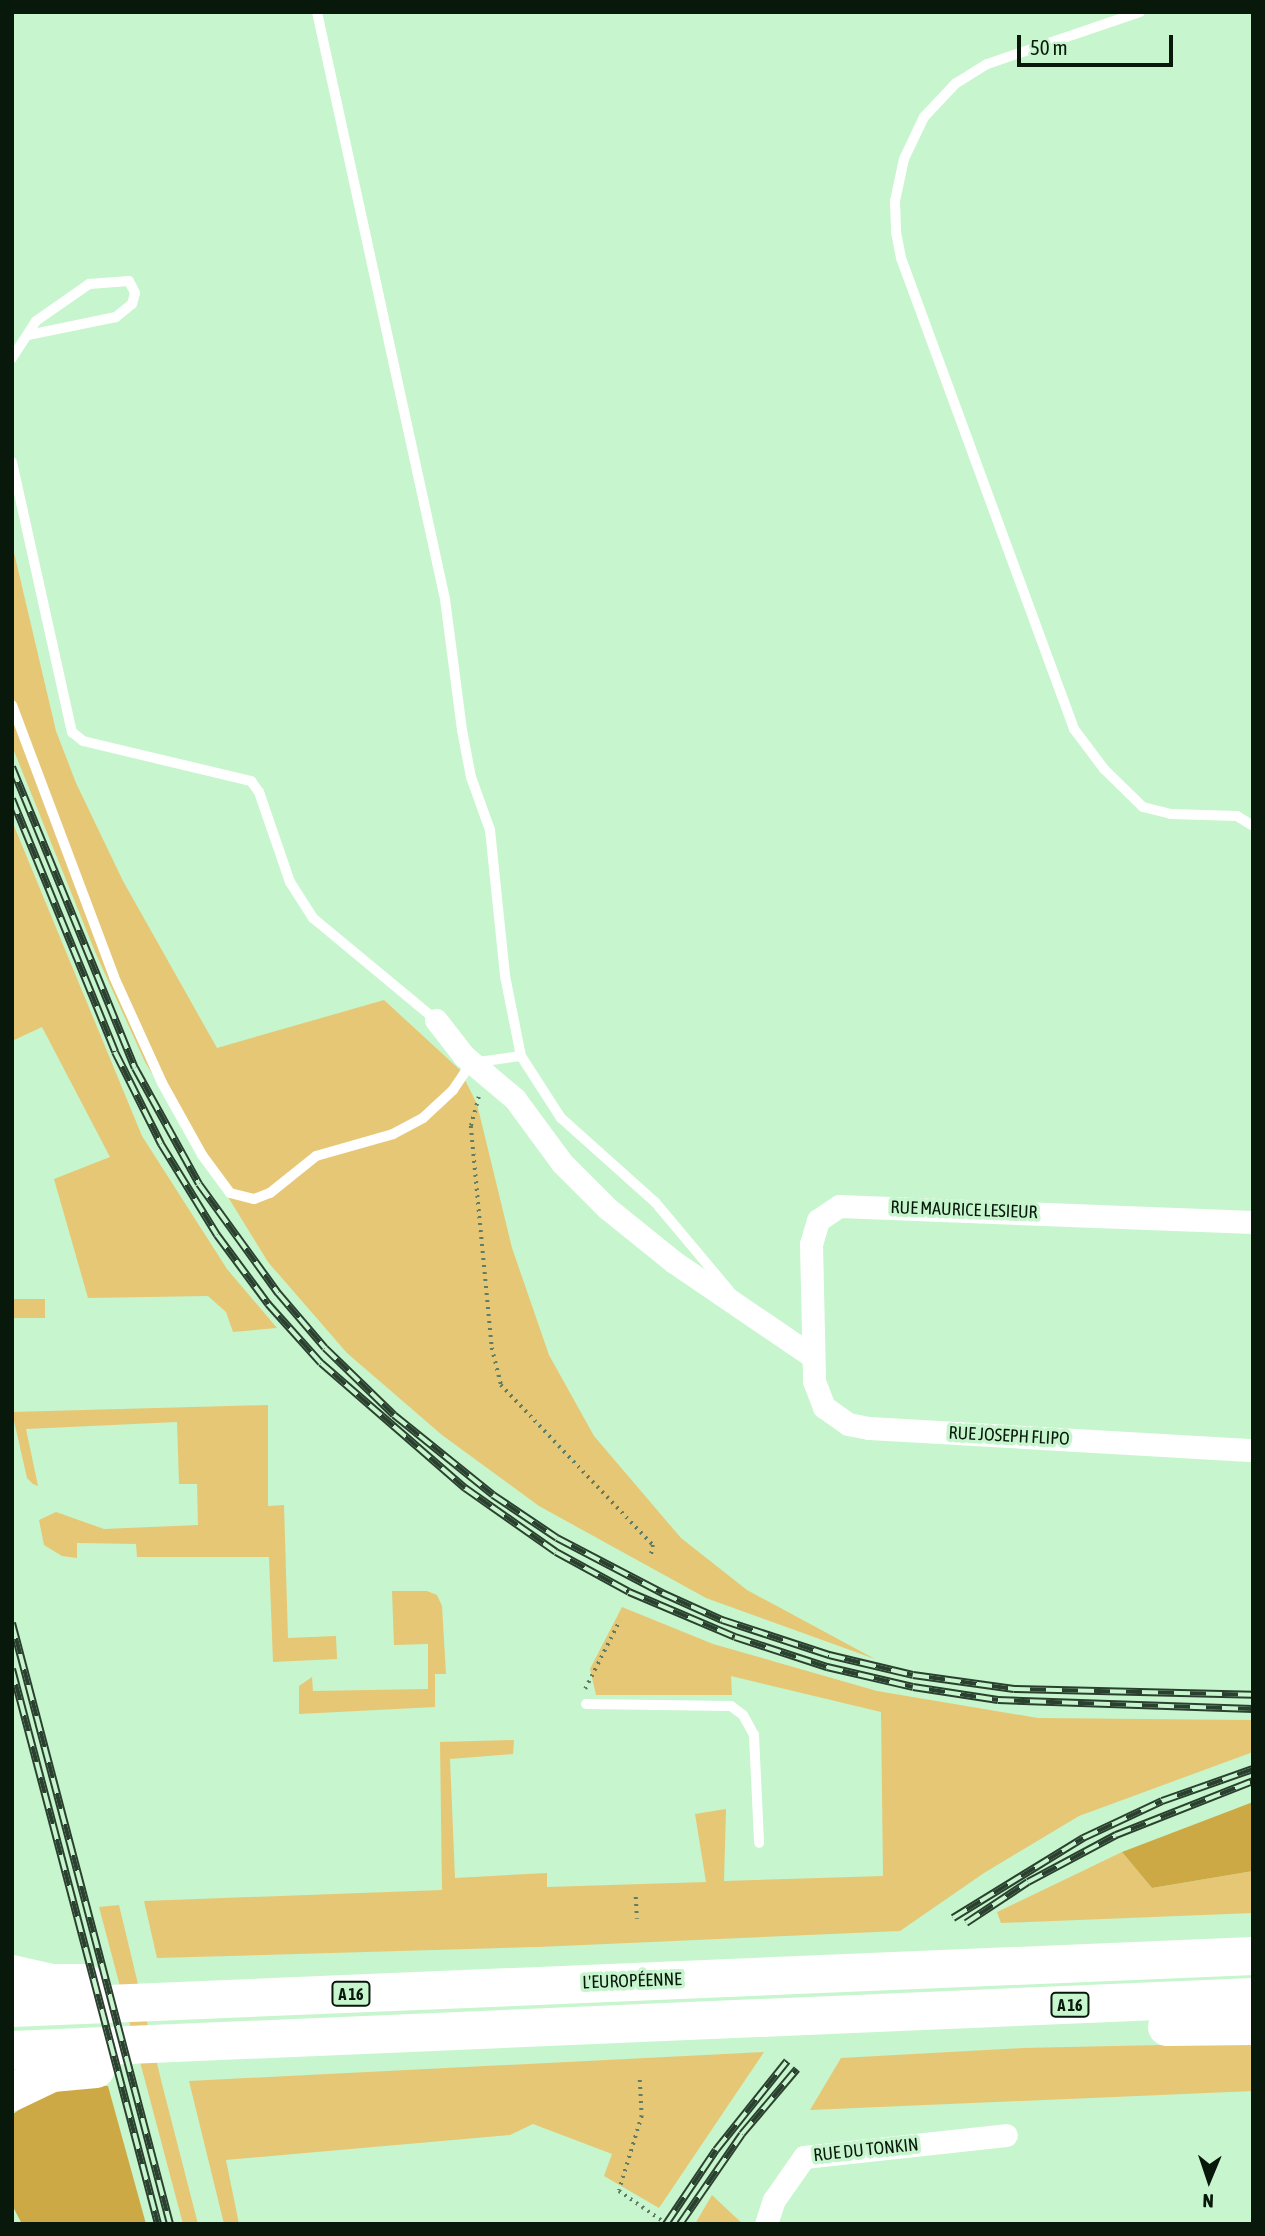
<!DOCTYPE html>
<html>
<head>
<meta charset="utf-8">
<style>
	body { margin:0 }
	#map { position:relative; width:1265px; height:2236px; overflow:hidden; background:#c7f5cd; font-family:"Asap Condensed",sans-serif }
	div>[style] { position:absolute }
	[style*='--x'] { left:calc(var(--x)*1px); top:calc(var(--y)*1px); width:calc(var(--w)*1px); rotate:calc(var(--a)*1deg) }
	.green>* { inset:0; background:#e6c776; transform-origin:0 0 }
	.forest>* { inset:0; background:#cda946 }
	.path>* { height:3.5px; margin-top:-1.75px; transform-origin:0; background:repeating-linear-gradient(90deg,#5f7d64 0 2px,transparent 0 7px) }
	.service>* { height:10px; margin:-5px; padding:0 5px; transform-origin:5px; border-radius:5px; background:#fff }
	.minor>* { height:23px; margin:-11.5px; padding:0 11.5px; transform-origin:11.5px; border-radius:11.5px; background:#fff }
	.motorway>* { height:38px; margin:-19px; padding:0 19px; transform-origin:19px; border-radius:19px; background:#fff }
	.rail>* { height:8px; margin-top:-4px; transform-origin:0; background:repeating-linear-gradient(90deg,#c7f5cd 0 16px,#2b412f 0 32px); box-sizing:border-box; border-block:2px solid #2b412f }
	span { translate:-50% -50%; white-space:nowrap; text-align:center; line-height:1.15; -webkit-text-stroke:7px #c7f5cd; paint-order:stroke }
	.shield-label span { padding:2px 5px; background:#c7f5cd; border:2px solid; border-radius:5px; -webkit-text-stroke-width:0 }
	.shield-label { font-size:16px; color:#08190c; font-weight:700 }
	.street-label { font-size:18px; color:#08190c }
	.frame { position:absolute; inset:0; border:14px solid #08190c; pointer-events:none }
	.north { position:absolute; left:1174px; top:2145px; width:70px; height:70px; -webkit-text-stroke:5px #c7f5cd; paint-order:stroke; rotate:182deg; font-size:19px; font-weight:700; line-height:28px; text-align:center; color:#08190c }
	.north::after { content:''; display:block; margin:auto; width:24px; height:32px; background:#08190c; clip-path:polygon(50% 0,100% 100%,50% 72%,0 100%) }
	.scale { position:absolute; left:1017px; top:35px; width:156px; height:32px; box-sizing:border-box; border:4px solid #08190c; border-top:0; padding-left:9px; font-size:21px; line-height:24px; white-space:nowrap; color:#08190c; -webkit-text-stroke:5px #c7f5cd; paint-order:stroke }
</style>
</head>
<body>
<div id="map">
	<div class="green">
		<div style="clip-path:polygon(12px 544px,56px 731px,76px 783px,123px 881px,217px 1048px,384px 1000px,460px 1070px,477px 1104px,512px 1248px,549px 1355px,594px 1436px,681px 1538px,747px 1590px,875px 1659px,706px 1598px,539px 1506px,442px 1435px,347px 1353px,268px 1262px,145px 1062px,96px 954px,12px 746px)"></div>
		<div style="clip-path:polygon(12px 821px,142px 1136px,227px 1269px,277px 1328px,233px 1332px,226px 1312px,208px 1296px,88px 1298px,54px 1179px,110px 1157px,42px 1027px,12px 1041px)"></div>
		<div style="left:12px;top:1299px;width:33px;height:19px"></div>
		<div style="clip-path:polygon(268px 1405px,268px 1506px,284px 1505px,288px 1638px,336px 1636px,337px 1659px,273px 1662px,269px 1557px,137px 1557px,136px 1544px,77px 1543px,77px 1558px,62px 1556px,44px 1545px,39px 1520px,56px 1512px,104px 1529px,198px 1525px,197px 1484px,179px 1484px,177px 1422px,26px 1429px,38px 1486px,33px 1484px,27px 1478px,12px 1412px)"></div>
		<div style="clip-path:polygon(392px 1591px,427px 1591px,437px 1595px,442px 1606px,446px 1674px,435px 1674px,435px 1707px,299px 1714px,299px 1686px,312px 1677px,313px 1691px,428px 1689px,428px 1644px,394px 1645px)"></div>
		<div style="clip-path:polygon(622px 1607px,713px 1644px,877px 1691px,1038px 1718px,1253px 1720px,1253px 1752px,1079px 1816px,984px 1873px,900px 1931px,538px 1947px,157px 1958px,144px 1901px,442px 1890px,440px 1742px,514px 1740px,513px 1754px,450px 1759px,455px 1878px,547px 1873px,547px 1887px,706px 1882px,695px 1814px,726px 1809px,724px 1881px,883px 1876px,881px 1712px,731px 1676px,732px 1695px,596px 1695px,590px 1669px)"></div>
		<div style="clip-path:polygon(1122px 1852px,1152px 1888px,1253px 1871px,1253px 1913px,1001px 1923px,997px 1912px)"></div>
		<div style="clip-path:polygon(119px 1905px,162px 2084px,198px 2224px,183px 2224px,99px 1907px)"></div>
		<div style="clip-path:polygon(1253px 2043px,1253px 2091px,810px 2110px,841px 2058px,1023px 2048px)"></div>
		<div style="clip-path:polygon(764px 2052px,659px 2208px,604px 2176px,612px 2154px,533px 2124px,510px 2135px,226px 2160px,239px 2224px,224px 2224px,189px 2081px)"></div>
		<div style="clip-path:polygon(712px 2195px,731px 2213px,743px 2224px,695px 2224px)"></div>
	</div>
	<div class="forest">
		<div style="clip-path:polygon(1253px 1802px,1253px 1871px,1152px 1888px,1122px 1852px)"></div>
		<div style="clip-path:polygon(52px 2085px,108px 2086px,146px 2224px,22px 2224px,12px 2205px,12px 2115px)"></div>
	</div>
	<div class="path">
		<div style="--x:479;--y:1097;--w:30;--a:105"></div>
		<div style="--x:471;--y:1126;--w:223;--a:84.6"></div>
		<div style="--x:492;--y:1348;--w:38;--a:76"></div>
		<div style="--x:501;--y:1385;--w:221;--a:46.5"></div>
		<div style="--x:653;--y:1545;--w:11;--a:100"></div>
		<div style="--x:585;--y:1689;--w:77;--a:-63.1"></div>
		<div style="--x:636;--y:1897;--w:22;--a:87"></div>
		<div style="--x:640;--y:2080;--w:36;--a:87"></div>
		<div style="--x:642;--y:2116;--w:78;--a:107"></div>
		<div style="--x:619;--y:2191;--w:58;--a:34.5"></div>
	</div>
	<div class="service">
		<div style="--x:317;--y:12;--w:601;--a:77.7"></div>
		<div style="--x:445;--y:599;--w:132;--a:82.6"></div>
		<div style="--x:462;--y:730;--w:48;--a:79.2"></div>
		<div style="--x:471;--y:777;--w:56;--a:70.3"></div>
		<div style="--x:490;--y:830;--w:147;--a:84.1"></div>
		<div style="--x:505;--y:976;--w:82;--a:78.7"></div>
		<div style="--x:521;--y:1056;--w:74;--a:57.2"></div>
		<div style="--x:561;--y:1118;--w:126;--a:41.8"></div>
		<div style="--x:655;--y:1202;--w:121;--a:50"></div>
		<div style="--x:1140;--y:12;--w:162;--a:161.2"></div>
		<div style="--x:987;--y:64;--w:36;--a:148"></div>
		<div style="--x:956;--y:83;--w:47;--a:133.3"></div>
		<div style="--x:924;--y:117;--w:47;--a:115.5"></div>
		<div style="--x:904;--y:159;--w:43;--a:102.1"></div>
		<div style="--x:895;--y:201;--w:31;--a:88"></div>
		<div style="--x:896;--y:232;--w:26;--a:79"></div>
		<div style="--x:901;--y:258;--w:502;--a:69.83"></div>
		<div style="--x:1074;--y:729;--w:50;--a:53.1"></div>
		<div style="--x:1104;--y:769;--w:54;--a:44.3"></div>
		<div style="--x:1143;--y:807;--w:29;--a:14"></div>
		<div style="--x:1171;--y:814;--w:66;--a:1.7"></div>
		<div style="--x:1237;--y:816;--w:19;--a:32"></div>
		<div style="--x:12;--y:358;--w:44;--a:-57"></div>
		<div style="--x:36;--y:321;--w:65;--a:-34.9"></div>
		<div style="--x:89;--y:284;--w:40;--a:-4.3"></div>
		<div style="--x:129;--y:281;--w:13;--a:63"></div>
		<div style="--x:135;--y:293;--w:11;--a:105"></div>
		<div style="--x:132;--y:304;--w:21;--a:141"></div>
		<div style="--x:116;--y:317;--w:90;--a:168.4"></div>
		<div style="--x:12;--y:462;--w:277;--a:77.5"></div>
		<div style="--x:72;--y:732;--w:14;--a:39"></div>
		<div style="--x:83;--y:741;--w:173;--a:13.4"></div>
		<div style="--x:251;--y:781;--w:14;--a:54"></div>
		<div style="--x:259;--y:792;--w:95;--a:71"></div>
		<div style="--x:290;--y:882;--w:43;--a:57.4"></div>
		<div style="--x:313;--y:918;--w:160;--a:39.7"></div>
		<div style="--x:12;--y:705;--w:290;--a:69.4"></div>
		<div style="--x:114;--y:977;--w:116;--a:65.6"></div>
		<div style="--x:162;--y:1083;--w:82;--a:60.9"></div>
		<div style="--x:202;--y:1155;--w:47;--a:53.6"></div>
		<div style="--x:230;--y:1193;--w:25;--a:14"></div>
		<div style="--x:254;--y:1199;--w:17;--a:-21"></div>
		<div style="--x:270;--y:1193;--w:59;--a:-38.8"></div>
		<div style="--x:316;--y:1156;--w:80;--a:-15.9"></div>
		<div style="--x:393;--y:1134;--w:34;--a:-28"></div>
		<div style="--x:423;--y:1118;--w:41;--a:-43"></div>
		<div style="--x:453;--y:1090;--w:32;--a:-56"></div>
		<div style="--x:471;--y:1063;--w:50;--a:-8"></div>
		<div style="--x:586;--y:1704;--w:145;--a:0.8"></div>
		<div style="--x:731;--y:1706;--w:15;--a:37"></div>
		<div style="--x:743;--y:1715;--w:23;--a:61"></div>
		<div style="--x:754;--y:1735;--w:108;--a:87.3"></div>
	</div>
	<div class="minor">
		<div style="--x:436;--y:1020;--w:46;--a:52.1"></div>
		<div style="--x:464;--y:1056;--w:67;--a:40.1"></div>
		<div style="--x:515;--y:1099;--w:79;--a:53.7"></div>
		<div style="--x:562;--y:1163;--w:64;--a:45"></div>
		<div style="--x:607;--y:1208;--w:86;--a:38.9"></div>
		<div style="--x:674;--y:1262;--w:167;--a:34.3"></div>
		<div style="--x:1253;--y:1222;--w:414;--a:-177.8"></div>
		<div style="--x:839;--y:1206;--w:25;--a:146"></div>
		<div style="--x:818;--y:1220;--w:25;--a:106"></div>
		<div style="--x:811;--y:1244;--w:137;--a:88.7"></div>
		<div style="--x:814;--y:1381;--w:28;--a:69"></div>
		<div style="--x:824;--y:1407;--w:29;--a:35"></div>
		<div style="--x:848;--y:1424;--w:21;--a:11"></div>
		<div style="--x:869;--y:1428;--w:385;--a:3.3"></div>
		<div style="--x:766;--y:2224;--w:25;--a:-72"></div>
		<div style="--x:774;--y:2200;--w:52;--a:-55.1"></div>
		<div style="--x:804;--y:2157;--w:203;--a:-6.2"></div>
	</div>
	<div class="motorway">
		<div style="--x:12;--y:1974;--w:41;--a:12.7"></div>
		<div style="--x:52;--y:1983;--w:34;--a:0"></div>
		<div style="--x:12;--y:2008;--w:1242;--a:-2.4"></div>
		<div style="--x:1167;--y:2027;--w:86;--a:-0.7"></div>
		<div style="--x:12;--y:2050;--w:1242;--a:-2.45"></div>
		<div style="--x:12;--y:2092;--w:44;--a:-25.4"></div>
		<div style="--x:52;--y:2073;--w:44;--a:-5.2"></div>
	</div>
	<div class="rail">
		<div style="--x:12;--y:767;--w:325;--a:67.8"></div>
		<div style="--x:135;--y:1068;--w:132;--a:61.1"></div>
		<div style="--x:199;--y:1184;--w:135;--a:54.1"></div>
		<div style="--x:278;--y:1293;--w:72;--a:49.5"></div>
		<div style="--x:325;--y:1348;--w:96;--a:44.2"></div>
		<div style="--x:394;--y:1415;--w:127;--a:38.9"></div>
		<div style="--x:493;--y:1495;--w:77;--a:33.9"></div>
		<div style="--x:557;--y:1538;--w:119;--a:27.6"></div>
		<div style="--x:662;--y:1593;--w:66;--a:24.2"></div>
		<div style="--x:722;--y:1620;--w:113;--a:18.1"></div>
		<div style="--x:829;--y:1655;--w:86;--a:13.4"></div>
		<div style="--x:913;--y:1675;--w:102;--a:7.9"></div>
		<div style="--x:1014;--y:1689;--w:239;--a:1.4"></div>
		<div style="--x:12;--y:799;--w:273;--a:67.8"></div>
		<div style="--x:115;--y:1052;--w:103;--a:63.4"></div>
		<div style="--x:161;--y:1144;--w:107;--a:58.4"></div>
		<div style="--x:217;--y:1235;--w:86;--a:53.5"></div>
		<div style="--x:268;--y:1304;--w:79;--a:48.1"></div>
		<div style="--x:321;--y:1363;--w:191;--a:41"></div>
		<div style="--x:465;--y:1488;--w:111;--a:35.1"></div>
		<div style="--x:556;--y:1552;--w:83;--a:28.7"></div>
		<div style="--x:629;--y:1592;--w:115;--a:23"></div>
		<div style="--x:735;--y:1637;--w:97;--a:18.1"></div>
		<div style="--x:827;--y:1667;--w:88;--a:13.1"></div>
		<div style="--x:913;--y:1687;--w:86;--a:8.7"></div>
		<div style="--x:998;--y:1700;--w:255;--a:2"></div>
		<div style="--x:12;--y:1623;--w:621;--a:75.27"></div>
		<div style="--x:12;--y:1669;--w:574;--a:75.26"></div>
		<div style="--x:953;--y:1918;--w:153;--a:-31.6"></div>
		<div style="--x:1083;--y:1838;--w:87;--a:-25.1"></div>
		<div style="--x:1162;--y:1801;--w:96;--a:-19.4"></div>
		<div style="--x:966;--y:1923;--w:74;--a:-33.5"></div>
		<div style="--x:1028;--y:1882;--w:100;--a:-28.1"></div>
		<div style="--x:1116;--y:1835;--w:147;--a:-21.5"></div>
		<div style="--x:666;--y:2224;--w:89;--a:-56"></div>
		<div style="--x:716;--y:2150;--w:114;--a:-51.4"></div>
		<div style="--x:680;--y:2224;--w:109;--a:-55.4"></div>
		<div style="--x:742;--y:2134;--w:85;--a:-49.8"></div>
	</div>
	<div class="shield-label">
		<span style="left:351px;top:1994px">A 16</span>
		<span style="left:1070px;top:2005px">A 16</span>
	</div>
	<div class="street-label">
		<span style="left:964px;top:1210px;rotate:2deg">RUE MAURICE LESIEUR</span>
		<span style="left:1009px;top:1436px;rotate:3deg">RUE JOSEPH FLIPO</span>
		<span style="left:632px;top:1981px;rotate:-2deg">L'EUROPÉENNE</span>
		<span style="left:866px;top:2150px;rotate:-6deg">RUE DU TONKIN</span>
	</div>
	<div class="frame"></div>
	<div class="north">N</div>
	<div class="scale">50 m</div>
</div>
</body>
</html>
